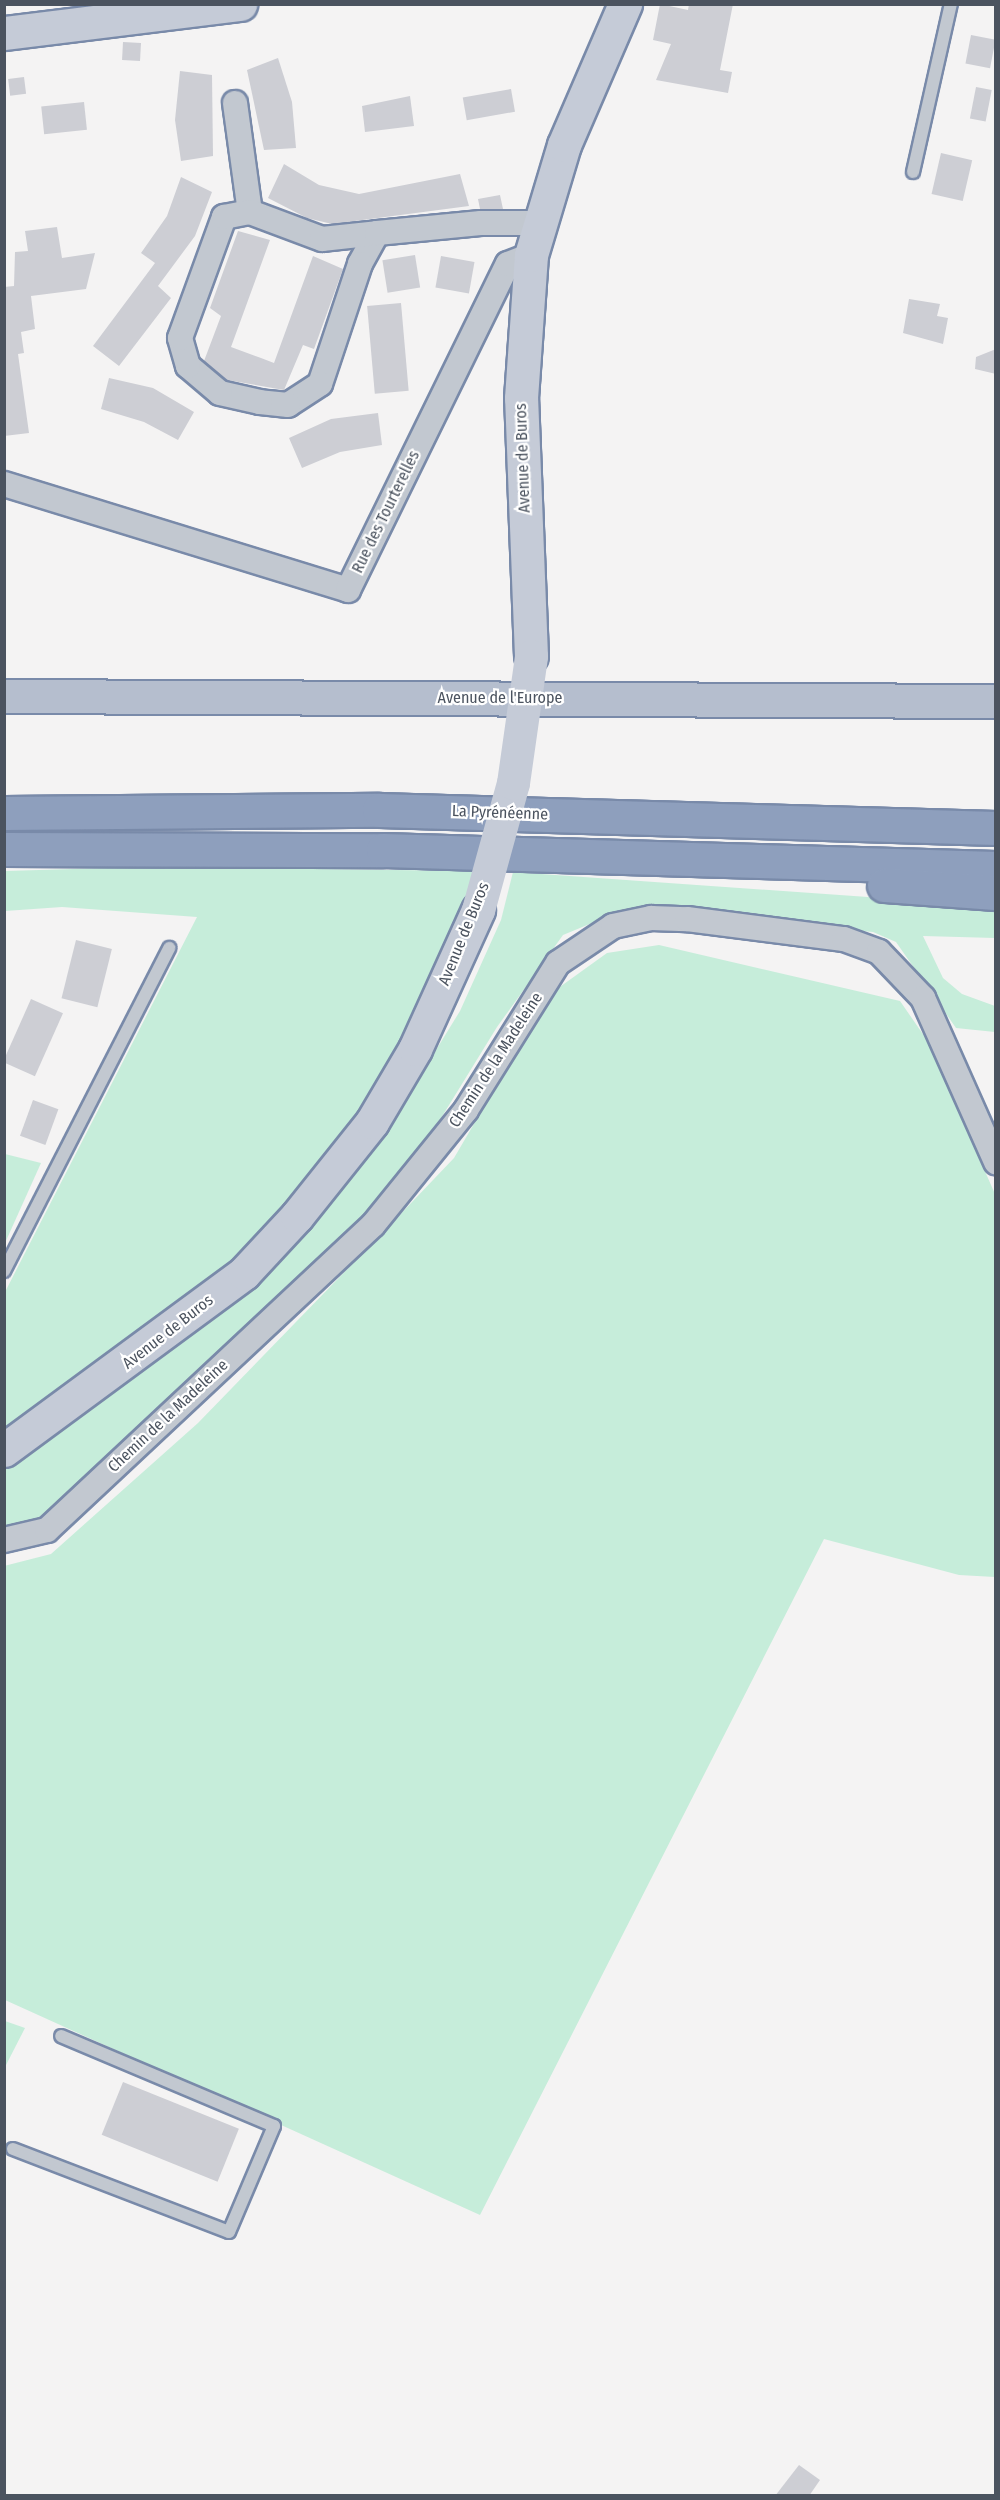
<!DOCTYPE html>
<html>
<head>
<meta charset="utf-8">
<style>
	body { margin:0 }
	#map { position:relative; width:1000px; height:2500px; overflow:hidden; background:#f4f3f3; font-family:"Fira Sans Condensed",sans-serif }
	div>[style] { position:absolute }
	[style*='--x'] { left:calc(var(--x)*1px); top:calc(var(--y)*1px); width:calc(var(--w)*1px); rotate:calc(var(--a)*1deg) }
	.green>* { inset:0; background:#c6edda }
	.building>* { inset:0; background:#cdced4; transform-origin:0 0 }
	.roads { filter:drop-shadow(2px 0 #798aa9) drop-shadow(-2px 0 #798aa9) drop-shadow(0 2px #798aa9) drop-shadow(0 -2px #798aa9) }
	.lane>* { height:12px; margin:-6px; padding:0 6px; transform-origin:6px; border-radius:6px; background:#c2c8d0 }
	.street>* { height:24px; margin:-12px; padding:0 12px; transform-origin:12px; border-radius:12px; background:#c2c8d0 }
	.secondary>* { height:33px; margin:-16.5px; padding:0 16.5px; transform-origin:16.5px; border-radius:16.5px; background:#c5cbd7 }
	.primary>* { height:33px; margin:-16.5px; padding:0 16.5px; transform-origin:16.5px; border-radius:16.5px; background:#b5bece }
	.highway>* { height:33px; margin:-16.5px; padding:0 16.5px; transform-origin:16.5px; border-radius:16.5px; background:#8e9fbd }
	.secondary-bridge>* { height:33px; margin:-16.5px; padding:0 16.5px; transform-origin:16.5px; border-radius:16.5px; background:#c5cbd7 }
	span { translate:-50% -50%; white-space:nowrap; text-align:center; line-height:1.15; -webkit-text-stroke:4.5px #fff; paint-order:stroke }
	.street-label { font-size:16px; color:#4b535f }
	.frame { position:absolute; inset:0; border:6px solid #4b535f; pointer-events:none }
</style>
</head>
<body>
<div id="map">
	<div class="green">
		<div style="clip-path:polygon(141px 867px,475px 871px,442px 968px,352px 1127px,234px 1264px,5px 1431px,5px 1292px,197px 917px,62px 907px,5px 911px,5px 871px)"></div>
		<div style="clip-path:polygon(513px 872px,995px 906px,995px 938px,923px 936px,943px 978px,962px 994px,995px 1006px,995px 1032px,956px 1028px,896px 942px,873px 932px,626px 909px,563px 935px,497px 1027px,414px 1162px,367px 1217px,40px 1524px,5px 1530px,4px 1467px,221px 1309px,285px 1250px,380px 1141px,460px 1011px,501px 920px)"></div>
		<div style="clip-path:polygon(659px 945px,900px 1001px,927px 1040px,995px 1194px,995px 1577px,959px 1575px,824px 1539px,480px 2215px,5px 2000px,4px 1566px,51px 1554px,198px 1423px,392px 1223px,454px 1158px,550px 994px,607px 953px)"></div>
		<div style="clip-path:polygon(5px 1154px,41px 1163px,5px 1243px,4px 1154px)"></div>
		<div style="clip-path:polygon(5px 2021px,25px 2028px,5px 2067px,4px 2021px)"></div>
	</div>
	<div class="building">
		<div style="clip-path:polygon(660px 4px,688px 10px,689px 4px,733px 4px,720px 70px,732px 72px,728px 93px,656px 80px,671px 44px,653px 40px)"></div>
		<div style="left:971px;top:35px;width:25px;height:29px;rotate:11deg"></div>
		<div style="left:123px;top:42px;width:18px;height:18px;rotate:3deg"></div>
		<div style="clip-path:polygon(278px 58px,292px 102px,296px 148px,264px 150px,247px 70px)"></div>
		<div style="clip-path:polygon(180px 71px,212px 75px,213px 156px,181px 161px,175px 120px)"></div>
		<div style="left:24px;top:77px;width:17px;height:16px;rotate:83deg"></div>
		<div style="left:976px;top:87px;width:16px;height:32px;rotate:11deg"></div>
		<div style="left:511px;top:89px;width:23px;height:49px;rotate:80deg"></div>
		<div style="clip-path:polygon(410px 96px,414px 126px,365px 132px,362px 106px)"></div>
		<div style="left:84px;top:102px;width:28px;height:43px;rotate:84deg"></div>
		<div style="left:941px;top:153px;width:32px;height:42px;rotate:13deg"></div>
		<div style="clip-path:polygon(284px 164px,319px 185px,359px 194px,460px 174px,469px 206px,332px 224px,307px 218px,268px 198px)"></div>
		<div style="clip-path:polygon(181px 177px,212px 192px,195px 236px,158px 286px,171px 298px,119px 366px,93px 346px,155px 263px,141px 253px,167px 216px)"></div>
		<div style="clip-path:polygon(500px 195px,503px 209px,480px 209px,478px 199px)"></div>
		<div style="clip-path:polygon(57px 227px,62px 258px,95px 253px,86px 289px,31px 296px,35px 329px,21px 332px,24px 353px,18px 354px,29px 433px,4px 436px,4px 287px,14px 286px,15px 252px,28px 251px,25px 231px)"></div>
		<div style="clip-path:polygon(238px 231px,270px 240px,231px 347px,261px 358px,274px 363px,313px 256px,343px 269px,314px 349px,303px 345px,284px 390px,227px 380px,204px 361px,221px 316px,210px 308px)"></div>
		<div style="left:415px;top:255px;width:33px;height:33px;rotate:81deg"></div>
		<div style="left:441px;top:256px;width:34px;height:32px;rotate:10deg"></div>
		<div style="clip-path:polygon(909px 299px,940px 304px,937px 316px,948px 318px,943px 344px,903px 333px)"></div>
		<div style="left:401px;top:303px;width:88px;height:34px;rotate:85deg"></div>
		<div style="clip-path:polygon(996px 349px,996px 374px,975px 369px,976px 357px)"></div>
		<div style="clip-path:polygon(109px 378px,153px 388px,194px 412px,178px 440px,144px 422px,101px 409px)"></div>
		<div style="clip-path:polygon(378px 413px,382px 445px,340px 452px,302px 468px,289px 438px,331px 419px)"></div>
		<div style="left:76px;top:940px;width:37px;height:60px;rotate:14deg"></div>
		<div style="left:31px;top:999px;width:35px;height:69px;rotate:24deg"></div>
		<div style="left:33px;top:1100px;width:27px;height:38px;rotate:20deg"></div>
		<div style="left:123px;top:2082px;width:125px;height:57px;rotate:22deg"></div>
		<div style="clip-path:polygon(799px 2465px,820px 2480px,809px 2496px,775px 2496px)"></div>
	</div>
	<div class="roads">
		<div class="lane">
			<div style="--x:913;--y:172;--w:172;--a:-77.3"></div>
			<div style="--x:4;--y:1271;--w:363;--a:-62.9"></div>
			<div style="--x:13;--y:2149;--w:231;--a:21"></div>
			<div style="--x:229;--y:2232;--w:115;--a:-67"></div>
			<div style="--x:274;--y:2126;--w:231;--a:-157.1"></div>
		</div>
		<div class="street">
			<div style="--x:235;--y:103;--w:110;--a:82.2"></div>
			<div style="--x:377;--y:233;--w:35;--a:119"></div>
			<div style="--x:360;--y:264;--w:126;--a:108.4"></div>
			<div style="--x:320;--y:384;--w:38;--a:147"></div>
			<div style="--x:288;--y:405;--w:28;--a:-174"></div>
			<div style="--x:260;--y:402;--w:41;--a:-167.3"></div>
			<div style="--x:220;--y:393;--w:42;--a:-139.8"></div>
			<div style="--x:188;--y:366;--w:29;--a:-106"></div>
			<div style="--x:180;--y:338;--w:129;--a:-70"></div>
			<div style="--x:224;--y:217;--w:26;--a:-11"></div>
			<div style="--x:250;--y:212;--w:77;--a:20.6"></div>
			<div style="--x:322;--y:239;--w:55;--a:-6.2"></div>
			<div style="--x:377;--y:233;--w:104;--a:-5.5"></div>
			<div style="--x:481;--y:223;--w:58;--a:0"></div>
			<div style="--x:4;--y:484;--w:360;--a:17.1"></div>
			<div style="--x:348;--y:590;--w:363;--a:-63.9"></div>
			<div style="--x:508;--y:264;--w:25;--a:-21"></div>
			<div style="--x:4;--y:1540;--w:44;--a:-13.1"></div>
			<div style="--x:47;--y:1530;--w:446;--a:-43.1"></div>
			<div style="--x:373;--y:1225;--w:148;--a:-51"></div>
			<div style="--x:466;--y:1110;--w:173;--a:-58"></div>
			<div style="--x:558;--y:963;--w:66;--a:-33.9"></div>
			<div style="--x:613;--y:926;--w:39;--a:-12"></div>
			<div style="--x:651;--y:918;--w:36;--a:2"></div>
			<div style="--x:687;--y:919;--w:158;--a:7.3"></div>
			<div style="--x:844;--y:939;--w:37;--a:20"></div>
			<div style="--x:879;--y:952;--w:64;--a:46.3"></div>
			<div style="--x:923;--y:998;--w:180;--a:66"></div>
		</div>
		<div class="secondary">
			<div style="--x:4;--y:33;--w:238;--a:-7"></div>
			<div style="--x:531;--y:656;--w:258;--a:-92.2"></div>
			<div style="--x:521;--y:398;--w:143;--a:-86"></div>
			<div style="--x:531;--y:255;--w:115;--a:-73.3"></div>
			<div style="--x:564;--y:145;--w:154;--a:-66.6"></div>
			<div style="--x:4;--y:1450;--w:298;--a:-36.4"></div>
			<div style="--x:244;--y:1273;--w:78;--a:-47.1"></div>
			<div style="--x:297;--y:1216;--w:120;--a:-51.4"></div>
			<div style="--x:372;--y:1122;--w:85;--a:-59.5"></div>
			<div style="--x:415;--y:1049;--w:153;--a:-65.6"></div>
		</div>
		<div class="primary">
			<div style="--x:4;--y:696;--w:992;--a:0.29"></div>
		</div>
		<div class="highway">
			<div style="--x:4;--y:813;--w:375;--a:-0.5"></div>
			<div style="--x:379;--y:810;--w:617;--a:1.67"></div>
			<div style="--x:4;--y:849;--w:379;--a:0.2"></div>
			<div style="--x:383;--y:850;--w:613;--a:1.68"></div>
			<div style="--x:884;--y:885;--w:112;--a:4.1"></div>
		</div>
	</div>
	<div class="secondary-bridge">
		<div style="--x:478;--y:910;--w:132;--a:-74.6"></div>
		<div style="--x:513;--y:783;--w:128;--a:-81.9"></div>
	</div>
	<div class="street-label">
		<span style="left:523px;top:458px;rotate:-92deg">Avenue de Buros</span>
		<span style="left:386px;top:512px;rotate:-64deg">Rue des Tourterelles</span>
		<span style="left:500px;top:698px">Avenue de l'Europe</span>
		<span style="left:500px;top:813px;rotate:2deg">La Pyrénéenne</span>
		<span style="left:464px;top:934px;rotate:-68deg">Avenue de Buros</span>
		<span style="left:496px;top:1060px;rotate:-57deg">Chemin de la Madeleine</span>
		<span style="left:168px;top:1332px;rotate:-38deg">Avenue de Buros</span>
		<span style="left:168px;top:1416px;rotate:-43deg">Chemin de la Madeleine</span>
	</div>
	<div class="frame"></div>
</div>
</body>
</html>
